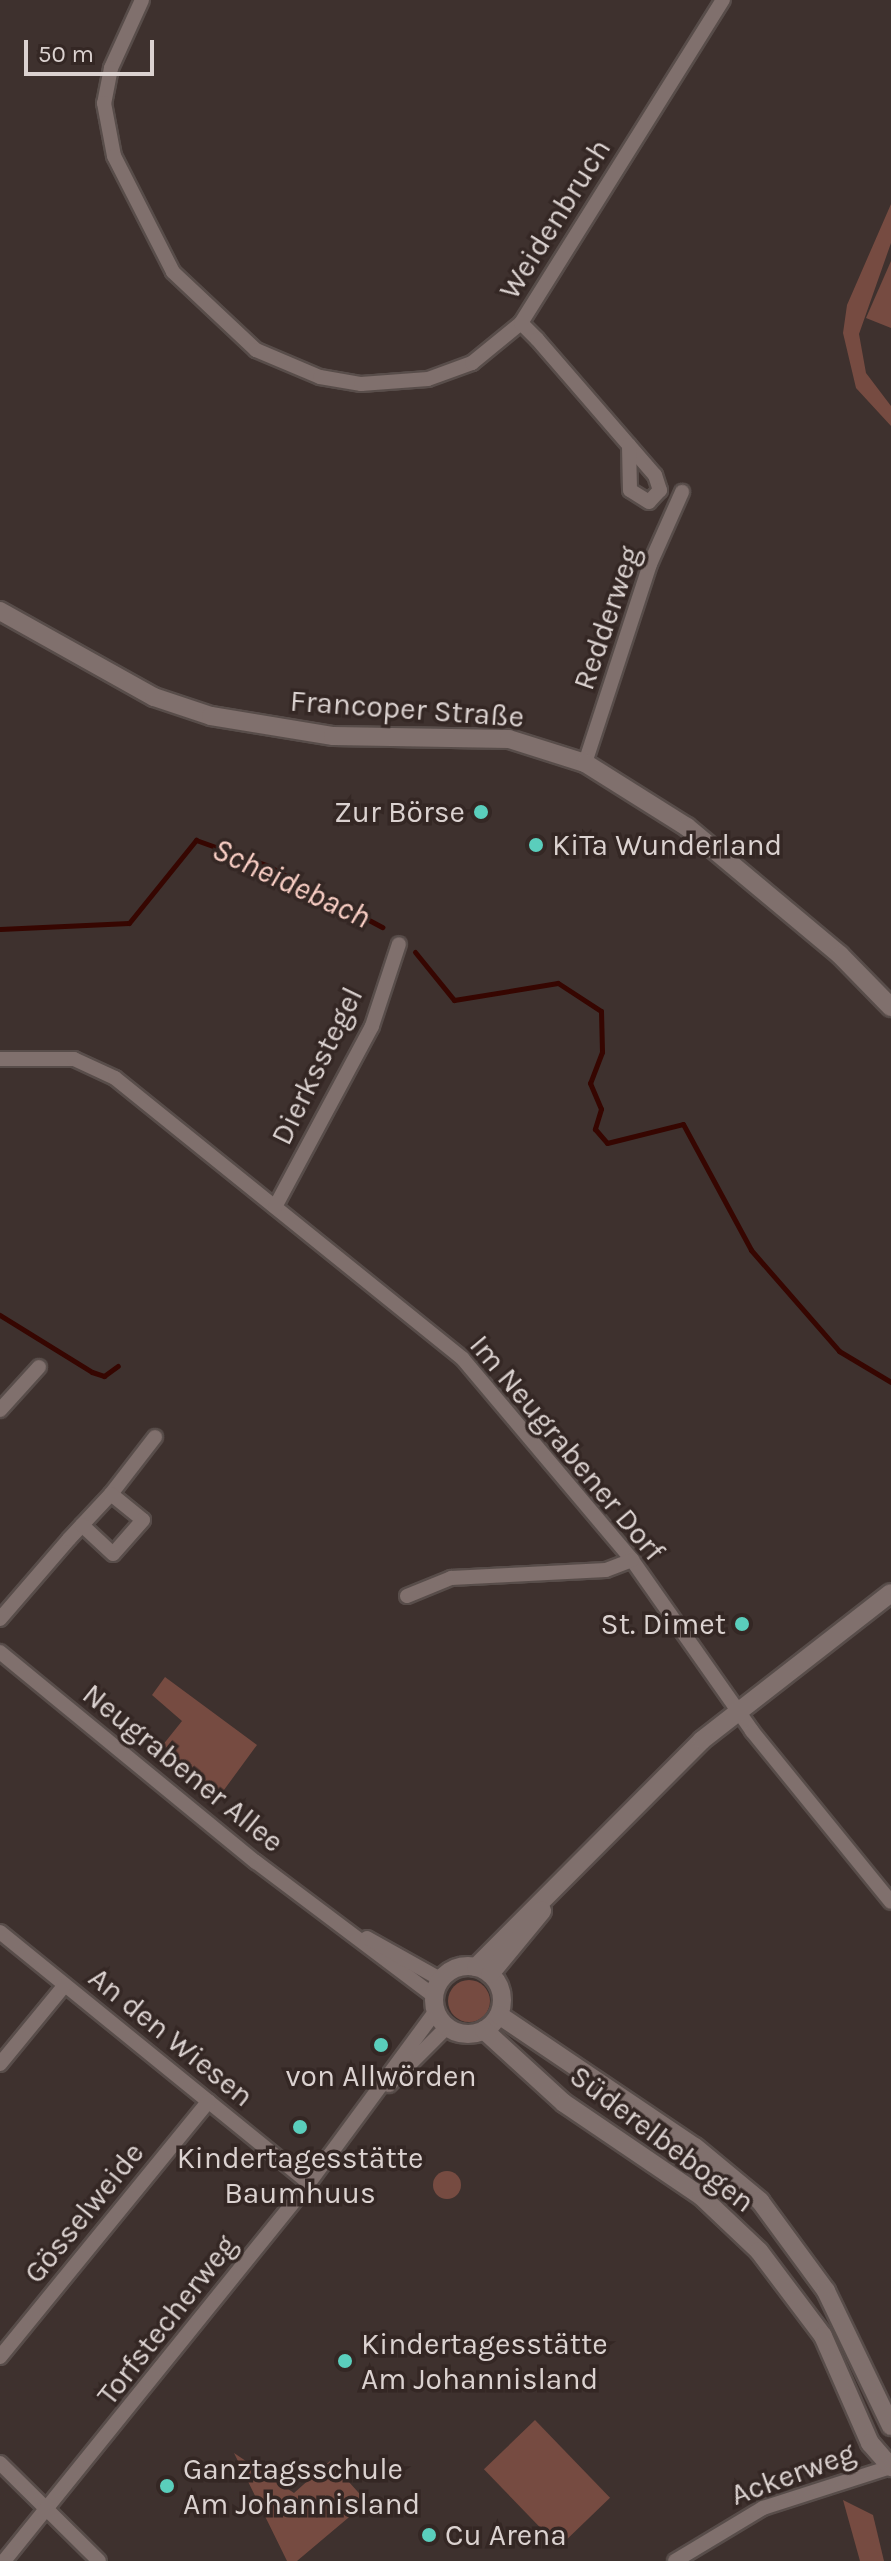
<!DOCTYPE html>
<html>
<head>
<meta charset="utf-8">
<style>
	body { margin:0 }
	#map { position:relative; width:891px; height:2561px; overflow:hidden; background:#3e312e; font-family:Karla,sans-serif }
	div>[style] { position:absolute }
	[style*='--x'] { left:calc(var(--x)*1px); top:calc(var(--y)*1px); width:calc(var(--w)*1px); rotate:calc(var(--a)*1deg) }
	.green>* { inset:0; background:#764b41; transform-origin:0 0 }
	.round { border-radius:50% }
	.stream>* { height:5px; margin:-2.5px; padding:0 2.5px; transform-origin:2.5px; border-radius:2.5px; background:#360601 }
	.roads { filter:drop-shadow(2px 0 #584d4a) drop-shadow(-2px 0 #584d4a) drop-shadow(0 2px #584d4a) drop-shadow(0 -2px #584d4a) }
	.street>* { height:14px; margin:-7px; padding:0 7px; transform-origin:7px; border-radius:7px; background:#80706d }
	.secondary>* { height:18px; margin:-9px; padding:0 9px; transform-origin:9px; border-radius:9px; background:#80706d }
	.secondary>.ring { margin:-9px; padding:0; box-sizing:content-box; background:none; border:18px solid #80706d; border-radius:50% }
	.dots>* { width:22px; height:22px; translate:-50% -50%; box-sizing:border-box; border:4px solid #342724; border-radius:50% }
	span { translate:-50% -50%; white-space:nowrap; text-align:center; line-height:1.15; -webkit-text-stroke:7px #342724; paint-order:stroke }
	.street-label { font-size:30px; color:#dbd2d0 }
	.poi-label { font-size:30px; color:#dbd2d0 }
	.right { translate:-100% -50%; text-align:right }
	.left { translate:0 -50%; text-align:left }
	.water-label { font-size:32px; color:#facfc5; font-style:italic }
	.scale { position:absolute; left:24px; top:40px; width:130px; height:36px; box-sizing:border-box; border:4px solid #dbd2d0; border-top:0; padding-left:10px; font-size:24px; line-height:28px; white-space:nowrap; color:#dbd2d0; -webkit-text-stroke:6px #342724; paint-order:stroke }
</style>
</head>
<body>
<div id="map">
	<div class="green">
		<div style="clip-path:polygon(891px 204px,891px 243px,859px 334px,866px 373px,891px 406px,891px 426px,856px 388px,843px 333px,847px 305px)"></div>
		<div style="clip-path:polygon(891px 261px,891px 328px,866px 318px)"></div>
		<div style="clip-path:polygon(165px 1677px,257px 1745px,221px 1794px,162px 1746px,182px 1721px,152px 1695px)"></div>
		<div class="round" style="left:448px;top:1980px;width:42px;height:42px"></div>
		<div class="round" style="left:433px;top:2171px;width:28px;height:28px"></div>
		<div style="left:535px;top:2420px;width:108px;height:71px;rotate:46deg"></div>
		<div style="clip-path:polygon(234px 2453px,294px 2493px,330px 2461px,367px 2502px,297px 2561px,287px 2561px)"></div>
		<div style="clip-path:polygon(843px 2500px,873px 2515px,884px 2561px,860px 2561px)"></div>
	</div>
	<div class="stream">
		<div style="--x:0;--y:929;--w:129;--a:-2.7"></div>
		<div style="--x:129;--y:923;--w:107;--a:-51.1"></div>
		<div style="--x:196;--y:840;--w:74;--a:19.7"></div>
		<div style="--x:266;--y:865;--w:132;--a:28.1"></div>
		<div style="--x:415;--y:952;--w:62;--a:50.9"></div>
		<div style="--x:454;--y:1000;--w:105;--a:-9.3"></div>
		<div style="--x:558;--y:983;--w:51;--a:33.1"></div>
		<div style="--x:601;--y:1011;--w:41;--a:88.6"></div>
		<div style="--x:602;--y:1052;--w:33;--a:111"></div>
		<div style="--x:590;--y:1083;--w:28;--a:67"></div>
		<div style="--x:601;--y:1109;--w:21;--a:107"></div>
		<div style="--x:595;--y:1129;--w:18;--a:49"></div>
		<div style="--x:607;--y:1143;--w:78;--a:-14"></div>
		<div style="--x:683;--y:1124;--w:143;--a:61.6"></div>
		<div style="--x:751;--y:1250;--w:134;--a:48.9"></div>
		<div style="--x:839;--y:1351;--w:61;--a:30.8"></div>
		<div style="--x:0;--y:1315;--w:108;--a:31.8"></div>
		<div style="--x:92;--y:1372;--w:13;--a:18"></div>
		<div style="--x:104;--y:1376;--w:17;--a:-36"></div>
	</div>
	<div class="roads">
		<div class="street">
			<div style="--x:142;--y:0;--w:75;--a:114.5"></div>
			<div style="--x:111;--y:68;--w:36;--a:101"></div>
			<div style="--x:104;--y:103;--w:54;--a:79.3"></div>
			<div style="--x:114;--y:156;--w:130;--a:63"></div>
			<div style="--x:173;--y:272;--w:114;--a:43.2"></div>
			<div style="--x:256;--y:350;--w:69;--a:22.9"></div>
			<div style="--x:320;--y:377;--w:42;--a:9.7"></div>
			<div style="--x:361;--y:384;--w:67;--a:-4.3"></div>
			<div style="--x:428;--y:379;--w:47;--a:-20"></div>
			<div style="--x:472;--y:363;--w:63;--a:-39.2"></div>
			<div style="--x:521;--y:323;--w:381;--a:-58"></div>
			<div style="--x:521;--y:323;--w:23;--a:45"></div>
			<div style="--x:537;--y:339;--w:180;--a:49.1"></div>
			<div style="--x:655;--y:475;--w:16;--a:72"></div>
			<div style="--x:660;--y:490;--w:16;--a:133"></div>
			<div style="--x:649;--y:502;--w:22;--a:-148"></div>
			<div style="--x:630;--y:490;--w:45;--a:-91.3"></div>
			<div style="--x:585;--y:763;--w:209;--a:-71.9"></div>
			<div style="--x:650;--y:564;--w:79;--a:-66"></div>
			<div style="--x:0;--y:1059;--w:74;--a:0"></div>
			<div style="--x:74;--y:1059;--w:45;--a:24.9"></div>
			<div style="--x:115;--y:1078;--w:447;--a:38.9"></div>
			<div style="--x:463;--y:1359;--w:263;--a:49.9"></div>
			<div style="--x:632;--y:1560;--w:209;--a:54.9"></div>
			<div style="--x:752;--y:1731;--w:220;--a:50.9"></div>
			<div style="--x:275;--y:1207;--w:205;--a:-61.8"></div>
			<div style="--x:372;--y:1026;--w:86;--a:-71.8"></div>
			<div style="--x:0;--y:1410;--w:58;--a:-47.8"></div>
			<div style="--x:111;--y:1494;--w:72;--a:-52.3"></div>
			<div style="--x:407;--y:1596;--w:48;--a:-22.2"></div>
			<div style="--x:451;--y:1578;--w:155;--a:-3"></div>
			<div style="--x:606;--y:1570;--w:28;--a:-21"></div>
			<div style="--x:0;--y:1619;--w:106;--a:-49.2"></div>
			<div style="--x:69;--y:1539;--w:19;--a:-47"></div>
			<div style="--x:82;--y:1525;--w:42;--a:-46.9"></div>
			<div style="--x:111;--y:1494;--w:41;--a:39.1"></div>
			<div style="--x:143;--y:1520;--w:45;--a:131.4"></div>
			<div style="--x:113;--y:1554;--w:42;--a:-136.9"></div>
			<div style="--x:0;--y:1652;--w:331;--a:39.4"></div>
			<div style="--x:256;--y:1862;--w:223;--a:37"></div>
			<div style="--x:0;--y:1932;--w:398;--a:39.1"></div>
			<div style="--x:367;--y:1938;--w:84;--a:29.3"></div>
			<div style="--x:0;--y:2064;--w:102;--a:-50.6"></div>
			<div style="--x:389;--y:2085;--w:82;--a:-45"></div>
			<div style="--x:0;--y:2357;--w:330;--a:-50.8"></div>
			<div style="--x:0;--y:2463;--w:139;--a:44.7"></div>
			<div style="--x:4;--y:2561;--w:486;--a:-51.1"></div>
			<div style="--x:309;--y:2183;--w:212;--a:-53.6"></div>
			<div style="--x:675;--y:2561;--w:103;--a:-31.1"></div>
			<div style="--x:763;--y:2508;--w:134;--a:-17.8"></div>
		</div>
		<div class="secondary">
			<div style="--x:0;--y:611;--w:176;--a:29.2"></div>
			<div style="--x:154;--y:697;--w:60;--a:18.4"></div>
			<div style="--x:211;--y:716;--w:124;--a:9.3"></div>
			<div style="--x:333;--y:736;--w:176;--a:1"></div>
			<div style="--x:509;--y:739;--w:80;--a:17.5"></div>
			<div style="--x:585;--y:763;--w:120;--a:32.1"></div>
			<div style="--x:687;--y:827;--w:199;--a:39.9"></div>
			<div style="--x:840;--y:955;--w:73;--a:45.6"></div>
			<div class="ring" style="left:434px;top:1966px;width:50px;height:50px"></div>
			<div style="--x:476;--y:1967;--w:320;--a:-45.1"></div>
			<div style="--x:702;--y:1740;--w:239;--a:-37.9"></div>
			<div style="--x:490;--y:1974;--w:82;--a:-50.5"></div>
			<div style="--x:499;--y:2015;--w:236;--a:34"></div>
			<div style="--x:695;--y:2147;--w:85;--a:39.7"></div>
			<div style="--x:760;--y:2201;--w:112;--a:53.7"></div>
			<div style="--x:826;--y:2291;--w:150;--a:64.3"></div>
			<div style="--x:484;--y:2030;--w:108;--a:42.4"></div>
			<div style="--x:564;--y:2103;--w:166;--a:34.2"></div>
			<div style="--x:701;--y:2196;--w:80;--a:43.5"></div>
			<div style="--x:759;--y:2251;--w:106;--a:53"></div>
			<div style="--x:823;--y:2336;--w:117;--a:66.3"></div>
			<div style="--x:870;--y:2443;--w:32;--a:49"></div>
		</div>
	</div>
	<div class="dots">
		<div style="left:481px;top:812px;background:#5acebc"></div>
		<div style="left:536px;top:845px;background:#5acebc"></div>
		<div style="left:742px;top:1624px;background:#5acebc"></div>
		<div style="left:381px;top:2045px;background:#5acebc"></div>
		<div style="left:300px;top:2127px;background:#5acebc"></div>
		<div style="left:345px;top:2361px;background:#5acebc"></div>
		<div style="left:167px;top:2486px;background:#5acebc"></div>
		<div style="left:429px;top:2535px;background:#5acebc"></div>
	</div>
	<div class="street-label">
		<span style="left:555px;top:219px;rotate:-58deg">Weidenbruch</span>
		<span style="left:607px;top:618px;rotate:-71deg">Redderweg</span>
		<span style="left:407px;top:709px;rotate:4deg">Francoper Straße</span>
		<span style="left:317px;top:1066px;rotate:-64deg">Dierksstegel</span>
		<span style="left:567px;top:1448px;rotate:50deg">Im Neugrabener Dorf</span>
		<span style="left:183px;top:1768px;rotate:39deg">Neugrabener Allee</span>
		<span style="left:171px;top:2037px;rotate:39deg">An den Wiesen</span>
		<span style="left:662px;top:2139px;rotate:37deg">Süderelbebogen</span>
		<span style="left:84px;top:2213px;rotate:-51deg">Gösselweide</span>
		<span style="left:167px;top:2320px;rotate:-52deg">Torfstecherweg</span>
		<span style="left:793px;top:2474px;rotate:-20deg">Ackerweg</span>
	</div>
	<div class="poi-label">
		<span class="right" style="left:465px;top:812px">Zur Börse</span>
		<span class="left" style="left:552px;top:845px">KiTa Wunderland</span>
		<span class="right" style="left:726px;top:1624px">St. Dimet</span>
		<span style="left:381px;top:2076px">von Allwörden</span>
		<span style="left:300px;top:2175px">Kindertagesstätte<br>Baumhuus</span>
		<span class="left" style="left:361px;top:2361px">Kindertagesstätte<br>Am Johannisland</span>
		<span class="left" style="left:183px;top:2486px">Ganztagsschule<br>Am Johannisland</span>
		<span class="left" style="left:445px;top:2535px">Cu Arena</span>
	</div>
	<div class="water-label">
		<span style="left:291px;top:884px;rotate:25deg">Scheidebach</span>
	</div>
	<div class="scale">50 m</div>
</div>
</body>
</html>
